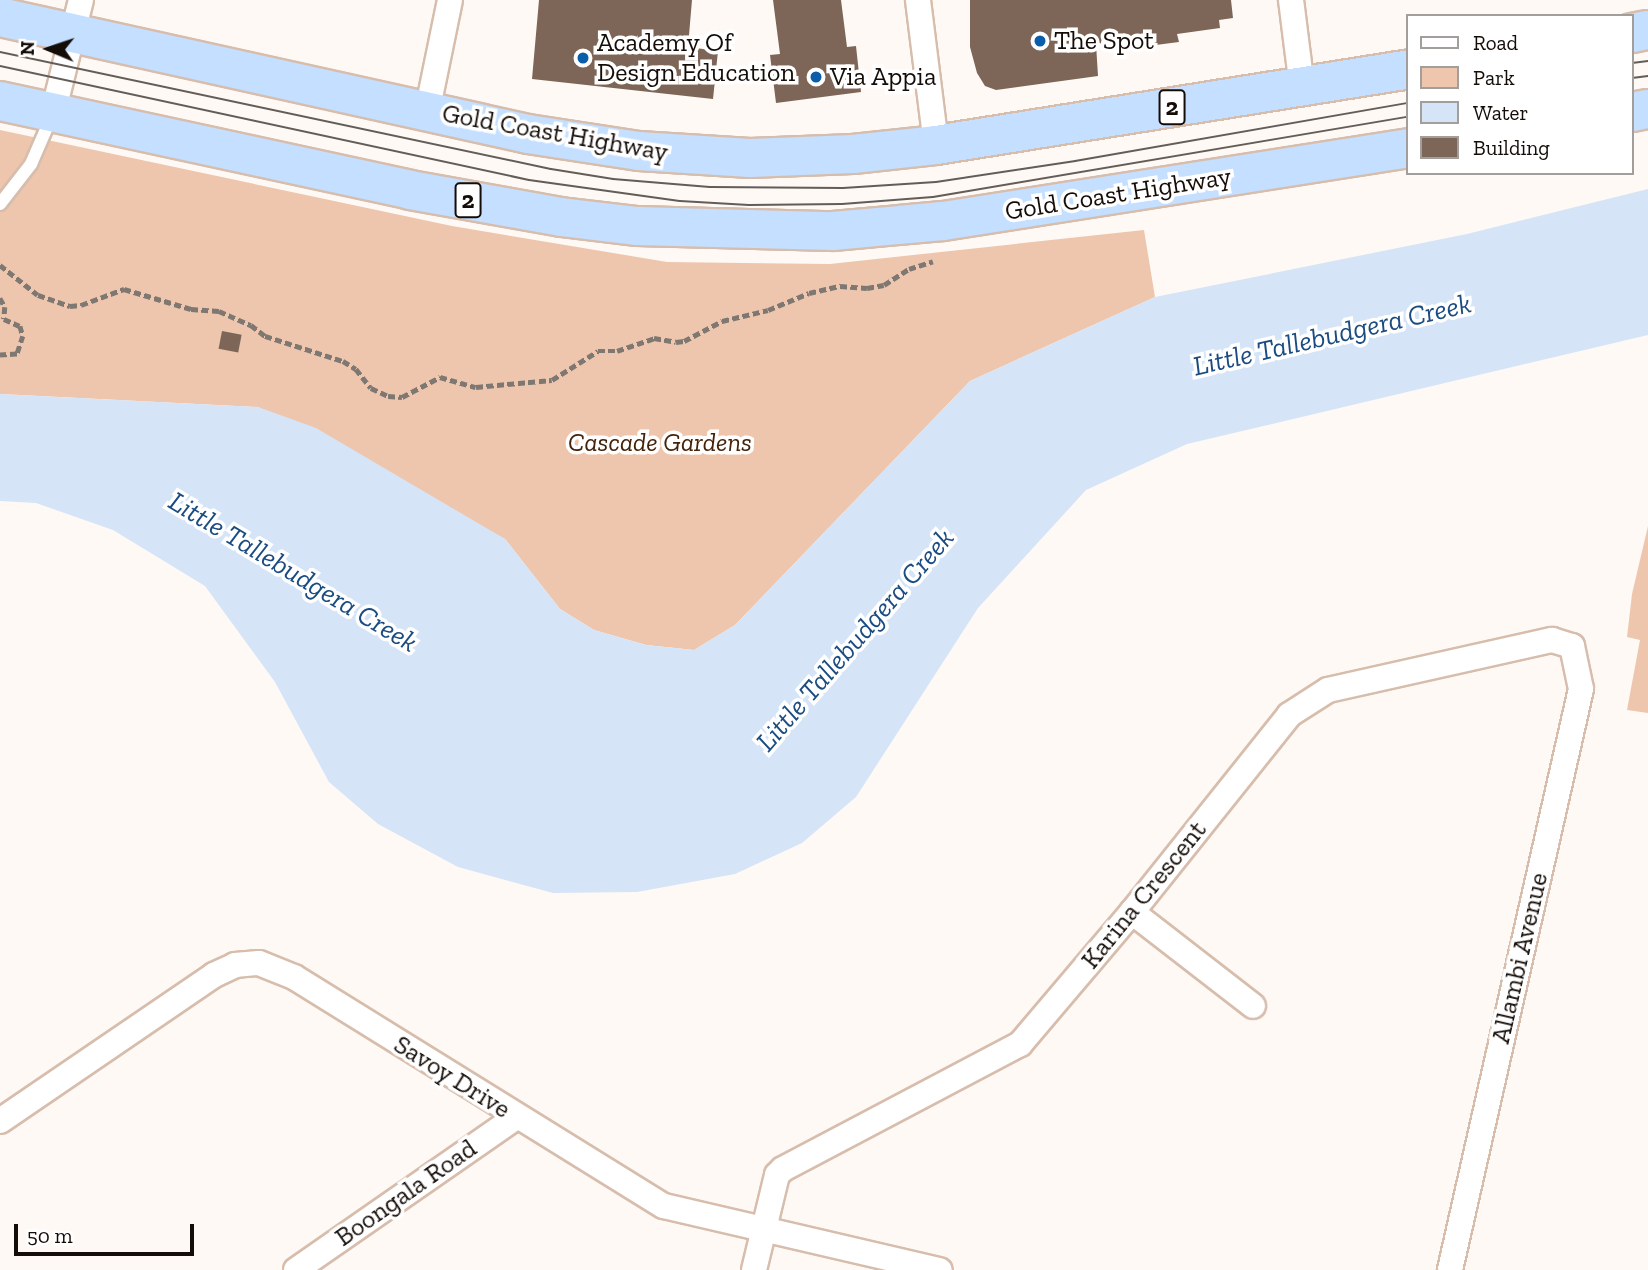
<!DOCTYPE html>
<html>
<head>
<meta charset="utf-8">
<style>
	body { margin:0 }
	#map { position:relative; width:1648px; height:1270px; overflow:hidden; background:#fef9f5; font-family:"Zilla Slab",serif }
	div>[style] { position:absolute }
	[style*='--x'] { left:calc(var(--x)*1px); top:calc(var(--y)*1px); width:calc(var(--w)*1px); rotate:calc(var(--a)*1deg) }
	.green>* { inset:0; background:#eec6ad }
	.water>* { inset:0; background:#d5e4f7 }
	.building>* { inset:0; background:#7d6657; transform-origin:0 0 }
	.path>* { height:4.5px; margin-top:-2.25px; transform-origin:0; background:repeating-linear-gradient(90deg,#7e7772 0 7px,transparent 0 10.5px) }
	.roads { filter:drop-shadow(2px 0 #d7bdac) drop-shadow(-2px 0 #d7bdac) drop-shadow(0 2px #d7bdac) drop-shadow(0 -2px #d7bdac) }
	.service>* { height:12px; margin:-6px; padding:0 6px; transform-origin:6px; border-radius:6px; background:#fff }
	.minor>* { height:24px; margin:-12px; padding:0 12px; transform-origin:12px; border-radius:12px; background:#fff }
	.trunk>* { height:38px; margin:-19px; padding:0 19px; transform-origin:19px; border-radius:19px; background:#c4dfff }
	.tram>* { height:2px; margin:-1px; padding:0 1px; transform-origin:1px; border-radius:1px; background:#635c57 }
	.dots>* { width:19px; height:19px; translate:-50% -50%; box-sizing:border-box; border:4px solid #fff; border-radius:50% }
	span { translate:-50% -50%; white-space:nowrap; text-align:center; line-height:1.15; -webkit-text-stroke:7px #fff; paint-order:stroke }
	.shield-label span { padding:2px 5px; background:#fff; border:2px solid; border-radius:5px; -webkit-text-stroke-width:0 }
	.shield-label { font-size:24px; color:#140c07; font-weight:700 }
	.poi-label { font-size:26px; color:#140c07 }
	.left { translate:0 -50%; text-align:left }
	.street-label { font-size:26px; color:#140c07 }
	.park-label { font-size:26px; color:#45230a; font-style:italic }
	.water-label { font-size:28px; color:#1a4b81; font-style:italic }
	.legend { position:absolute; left:1406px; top:14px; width:228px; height:161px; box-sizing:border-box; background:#fff; border:2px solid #a19e9c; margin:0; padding:9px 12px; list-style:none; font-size:21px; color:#140c07 }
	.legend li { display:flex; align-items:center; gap:14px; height:35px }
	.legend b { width:35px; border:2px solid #a19e9c }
	.north { position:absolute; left:14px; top:14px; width:70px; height:70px; -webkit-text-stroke:5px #fff; paint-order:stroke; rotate:272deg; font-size:19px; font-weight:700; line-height:28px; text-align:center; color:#140c07 }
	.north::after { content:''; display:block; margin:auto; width:24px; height:32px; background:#140c07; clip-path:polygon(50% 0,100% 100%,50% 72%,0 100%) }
	.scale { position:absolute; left:14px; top:1224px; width:180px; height:32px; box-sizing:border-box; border:4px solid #140c07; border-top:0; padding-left:9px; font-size:21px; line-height:24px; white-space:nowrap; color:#140c07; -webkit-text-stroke:5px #fff; paint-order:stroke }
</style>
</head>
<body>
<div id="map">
	<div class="green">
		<div style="clip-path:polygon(0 130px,452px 226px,667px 262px,830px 264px,1144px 230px,1155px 297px,970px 381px,735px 625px,694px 650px,646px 645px,594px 630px,560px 609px,505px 539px,258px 407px,0 394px)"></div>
		<div style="clip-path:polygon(1648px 526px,1648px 713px,1627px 710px,1640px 640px,1627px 637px,1632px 594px)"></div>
	</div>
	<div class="water">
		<div style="clip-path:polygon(1648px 189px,1648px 335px,1187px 444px,1086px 490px,978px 608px,856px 797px,802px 843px,735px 874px,637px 892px,553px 893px,458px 867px,378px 824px,329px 782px,275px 682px,205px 586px,113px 530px,36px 503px,0 501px,0 394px,258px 407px,316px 428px,505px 539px,560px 609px,594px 630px,646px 645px,694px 650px,735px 625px,970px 381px,1155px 297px,1467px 234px)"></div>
	</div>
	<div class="building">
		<div style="clip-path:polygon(539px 0,692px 0,688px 47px,718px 51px,713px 99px,532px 79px)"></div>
		<div style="clip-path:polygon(773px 0,841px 0,847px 47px,856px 46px,861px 92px,776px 103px,770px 55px,780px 54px)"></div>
		<div style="clip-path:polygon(970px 0,1231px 0,1233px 18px,1219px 20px,1220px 28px,1177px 34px,1179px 42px,1148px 46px,1146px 36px,1096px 44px,1098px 76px,996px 90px,985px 86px,977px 73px,970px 47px)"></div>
		<div style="left:222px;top:331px;width:20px;height:18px;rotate:11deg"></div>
	</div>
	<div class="path">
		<div style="--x:0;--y:265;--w:48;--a:38.3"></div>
		<div style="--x:38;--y:295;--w:34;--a:19"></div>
		<div style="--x:70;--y:306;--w:11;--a:-5"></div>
		<div style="--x:81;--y:305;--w:46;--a:-20.4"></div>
		<div style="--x:124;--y:289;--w:70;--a:16.6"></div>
		<div style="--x:191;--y:309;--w:28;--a:4"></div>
		<div style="--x:219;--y:311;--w:35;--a:24"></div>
		<div style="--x:251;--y:325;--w:18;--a:38"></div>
		<div style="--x:265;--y:336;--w:82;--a:17.8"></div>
		<div style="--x:343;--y:361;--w:15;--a:32"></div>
		<div style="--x:356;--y:369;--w:24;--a:52"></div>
		<div style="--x:371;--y:388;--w:19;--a:25"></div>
		<div style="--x:388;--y:396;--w:14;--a:4"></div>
		<div style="--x:402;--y:397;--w:43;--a:-27.8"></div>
		<div style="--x:440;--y:377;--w:37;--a:16"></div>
		<div style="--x:476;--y:387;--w:76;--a:-5.3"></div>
		<div style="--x:552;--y:380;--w:54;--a:-32.2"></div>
		<div style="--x:598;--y:351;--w:19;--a:0"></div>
		<div style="--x:617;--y:351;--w:39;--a:-19"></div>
		<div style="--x:654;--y:338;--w:22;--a:10"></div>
		<div style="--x:676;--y:342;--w:8;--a:-7"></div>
		<div style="--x:684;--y:341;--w:43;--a:-27.8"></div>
		<div style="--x:722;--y:321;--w:47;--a:-13.4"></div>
		<div style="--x:768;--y:310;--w:44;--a:-22.5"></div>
		<div style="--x:809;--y:293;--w:32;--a:-13"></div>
		<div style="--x:840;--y:286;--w:27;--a:4"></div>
		<div style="--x:867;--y:288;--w:17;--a:-10"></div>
		<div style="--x:884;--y:285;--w:30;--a:-33"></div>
		<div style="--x:909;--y:269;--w:25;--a:-18"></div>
		<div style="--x:0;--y:298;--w:10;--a:61"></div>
		<div style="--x:5;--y:307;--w:12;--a:95"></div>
		<div style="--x:4;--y:319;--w:17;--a:24"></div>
		<div style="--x:20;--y:326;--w:10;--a:73"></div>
		<div style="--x:23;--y:336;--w:19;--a:108"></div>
		<div style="--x:17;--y:354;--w:17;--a:177"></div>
	</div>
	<div class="roads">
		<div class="service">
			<div style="--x:0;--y:204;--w:51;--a:-52.2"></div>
			<div style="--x:31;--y:164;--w:50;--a:-66.5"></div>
		</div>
		<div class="minor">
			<div style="--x:918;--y:0;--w:146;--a:82.9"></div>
			<div style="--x:1291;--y:0;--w:88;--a:82.8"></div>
			<div style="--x:427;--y:112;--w:114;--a:-78.4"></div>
			<div style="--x:53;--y:113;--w:116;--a:-76.1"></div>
			<div style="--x:1132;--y:912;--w:153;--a:37.8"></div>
			<div style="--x:0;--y:1121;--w:259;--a:-34.3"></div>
			<div style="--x:214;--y:975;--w:23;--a:-25"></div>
			<div style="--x:235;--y:965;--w:24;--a:-5"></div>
			<div style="--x:259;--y:963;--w:38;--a:22"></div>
			<div style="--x:294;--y:977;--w:435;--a:31.8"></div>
			<div style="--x:664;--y:1206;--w:283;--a:13.1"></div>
			<div style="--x:296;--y:1270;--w:268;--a:-34.8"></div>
			<div style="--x:754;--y:1270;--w:98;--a:-76.4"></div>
			<div style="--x:777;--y:1175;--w:8;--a:-45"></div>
			<div style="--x:783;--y:1169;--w:268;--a:-27.8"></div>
			<div style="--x:1020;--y:1044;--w:173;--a:-49.7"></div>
			<div style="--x:1132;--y:912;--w:252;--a:-51.4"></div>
			<div style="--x:1289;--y:715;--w:46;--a:-32.7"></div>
			<div style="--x:1328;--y:690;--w:230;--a:-12.6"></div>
			<div style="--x:1552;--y:640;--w:21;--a:17"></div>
			<div style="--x:1572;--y:646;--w:44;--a:78.2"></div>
			<div style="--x:1581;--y:689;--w:596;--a:102.71"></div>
		</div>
		<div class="trunk">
			<div style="--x:0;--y:17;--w:541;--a:12.49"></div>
			<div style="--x:528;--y:134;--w:112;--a:8.7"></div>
			<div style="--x:639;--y:151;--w:111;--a:3.6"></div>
			<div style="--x:750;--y:158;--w:103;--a:-2.2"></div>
			<div style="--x:853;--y:154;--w:83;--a:-6.2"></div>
			<div style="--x:936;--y:145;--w:478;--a:-9.1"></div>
			<div style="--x:1632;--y:33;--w:16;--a:-11"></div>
			<div style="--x:0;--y:101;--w:420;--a:12.2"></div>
			<div style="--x:410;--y:190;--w:153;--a:10.1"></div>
			<div style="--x:561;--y:217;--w:77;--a:6.8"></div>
			<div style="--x:637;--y:226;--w:196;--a:1.5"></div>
			<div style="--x:833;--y:231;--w:110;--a:-5.2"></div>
			<div style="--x:943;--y:221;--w:471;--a:-8.9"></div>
			<div style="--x:1632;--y:112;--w:16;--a:-11"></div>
		</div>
	</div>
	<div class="tram">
		<div style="--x:0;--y:52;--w:563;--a:11.99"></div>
		<div style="--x:551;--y:169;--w:63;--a:9.2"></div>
		<div style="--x:613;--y:179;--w:97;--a:4.7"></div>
		<div style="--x:710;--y:187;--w:133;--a:0.4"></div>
		<div style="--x:843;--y:188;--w:93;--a:-3.7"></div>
		<div style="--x:936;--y:182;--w:141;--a:-8.6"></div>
		<div style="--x:1075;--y:161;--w:338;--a:-9.9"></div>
		<div style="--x:1632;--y:63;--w:16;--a:-7"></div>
		<div style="--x:0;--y:66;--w:541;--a:12.16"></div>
		<div style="--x:529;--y:180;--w:152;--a:7.9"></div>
		<div style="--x:680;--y:201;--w:69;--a:3.3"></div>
		<div style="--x:749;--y:205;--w:93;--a:-0.6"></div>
		<div style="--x:842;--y:204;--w:91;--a:-4.4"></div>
		<div style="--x:933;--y:197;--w:482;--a:-9.6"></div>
		<div style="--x:1632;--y:78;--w:16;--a:-7"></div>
	</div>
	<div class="dots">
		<div style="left:1040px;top:41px;background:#0a5dab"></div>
		<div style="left:583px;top:58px;background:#0a5dab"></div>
		<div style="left:816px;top:77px;background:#0a5dab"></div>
	</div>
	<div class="shield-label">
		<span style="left:1172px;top:107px">2</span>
		<span style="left:468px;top:200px">2</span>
	</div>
	<div class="poi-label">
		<span class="left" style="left:1054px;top:41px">The Spot</span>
		<span class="left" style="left:597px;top:58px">Academy Of<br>Design Education</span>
		<span class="left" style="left:830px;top:77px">Via Appia</span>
	</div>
	<div class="street-label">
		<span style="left:555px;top:133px;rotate:10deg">Gold Coast Highway</span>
		<span style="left:1118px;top:194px;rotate:-9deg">Gold Coast Highway</span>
		<span style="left:1144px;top:895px;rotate:-51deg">Karina Crescent</span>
		<span style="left:1520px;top:958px;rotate:-77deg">Allambi Avenue</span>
		<span style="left:452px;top:1077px;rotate:32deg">Savoy Drive</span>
		<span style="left:406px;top:1193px;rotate:-35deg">Boongala Road</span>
	</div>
	<div class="park-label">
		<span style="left:660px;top:443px">Cascade Gardens</span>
	</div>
	<div class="water-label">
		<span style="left:1332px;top:335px;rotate:-13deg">Little Tallebudgera Creek</span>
		<span style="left:293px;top:572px;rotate:31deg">Little Tallebudgera Creek</span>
		<span style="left:855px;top:640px;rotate:-49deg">Little Tallebudgera Creek</span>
	</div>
	<ul class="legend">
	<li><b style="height:9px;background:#fff"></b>Road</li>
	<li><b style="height:19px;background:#eec6ad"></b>Park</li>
	<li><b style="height:19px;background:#d5e4f7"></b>Water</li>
	<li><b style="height:19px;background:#7d6657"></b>Building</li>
	</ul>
	<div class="north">N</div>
	<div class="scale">50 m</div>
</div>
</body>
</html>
